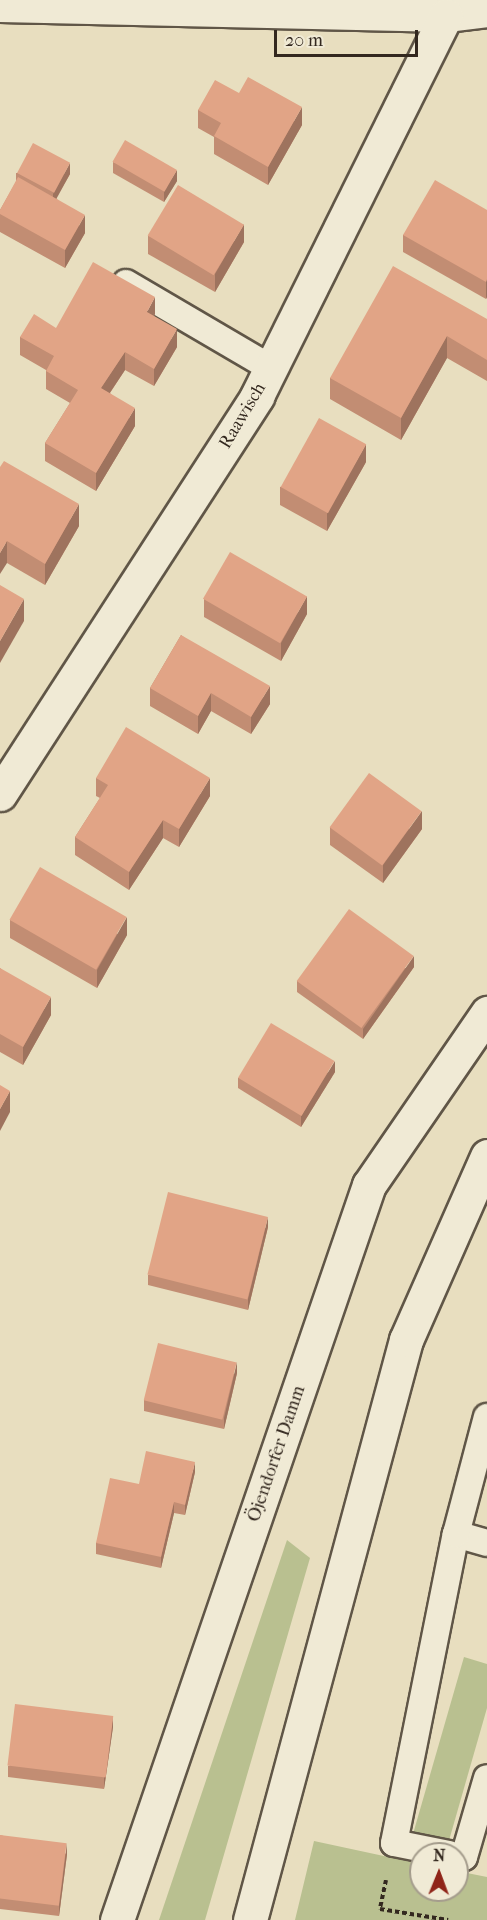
<!DOCTYPE html>
<html>
<head>
<meta charset="utf-8">
<style>
	body { margin:0 }
	#map { position:relative; width:487px; height:1920px; overflow:hidden; background:#e8debf; font-family:"IM FELL French Canon",serif }
	div>[style] { position:absolute }
	[style*='--x'] { left:calc(var(--x)*1px); top:calc(var(--y)*1px); width:calc(var(--w)*1px); rotate:calc(var(--a)*1deg) }
	.green>* { inset:0; background:#b9c090 }
	.path>* { height:4px; margin-top:-2px; transform-origin:0; background:repeating-linear-gradient(90deg,#33281f 0 4.5px,transparent 0 7.5px) }
	.roads { filter:drop-shadow(2px 0 #605647) drop-shadow(-2px 0 #605647) drop-shadow(0 2px #605647) drop-shadow(0 -2px #605647) }
	.service>* { height:26px; margin:-13px; padding:0 13px; transform-origin:13px; border-radius:13px; background:#f0ead5 }
	.minor>* { height:33px; margin:-16.5px; padding:0 16.5px; transform-origin:16.5px; border-radius:16.5px; background:#f0ead5 }
	.wall>* { inset:0; background:#c28d73 }
	.shaded-wall>* { inset:0; background:#9e735e }
	.building>* { inset:0; background:#e1a486; transform-origin:0 0 }
	span { translate:-50% -50%; white-space:nowrap; text-align:center; line-height:1.15; -webkit-text-stroke:4.5px #f0ead5; paint-order:stroke }
	.street-label { font-size:18px; color:#33281f }
	.north { position:absolute; left:409px; top:1842px; width:60px; height:60px; box-sizing:border-box; background:#f0ead5; border:2px solid #a49c8c; border-radius:50%; rotate:1deg; font-size:16px; font-weight:700; line-height:24px; text-align:center; color:#33281f }
	.north::after { content:''; display:block; margin:auto; width:21px; height:27px; background:#8f2418; clip-path:polygon(50% 0,100% 100%,50% 72%,0 100%) }
	.scale { position:absolute; left:274px; top:30px; width:144px; height:27px; box-sizing:border-box; border:3px solid #33281f; border-top:0; padding-left:8px; font-size:18px; line-height:21px; white-space:nowrap; color:#33281f; -webkit-text-stroke:4px #f0ead5; paint-order:stroke }
</style>
</head>
<body>
<div id="map">
	<div class="green">
		<div style="clip-path:polygon(287px 1540px,310px 1558px,205px 1920px,159px 1920px)"></div>
		<div style="clip-path:polygon(464px 1657px,487px 1664px,487px 1708px,448px 1844px,413px 1834px)"></div>
		<div style="clip-path:polygon(314px 1841px,421px 1864px,421px 1890px,457px 1890px,457px 1871px,487px 1877px,487px 1920px,295px 1920px)"></div>
	</div>
	<div class="path">
		<div style="--x:386;--y:1880;--w:30;--a:102"></div>
		<div style="--x:380;--y:1909;--w:69;--a:9.2"></div>
	</div>
	<div class="roads">
		<div class="service">
			<div style="--x:126;--y:283;--w:168;--a:30.4"></div>
			<div style="--x:456;--y:1534;--w:32;--a:16"></div>
			<div style="--x:449;--y:1854;--w:56;--a:-168.7"></div>
			<div style="--x:394;--y:1843;--w:315;--a:-78.7"></div>
			<div style="--x:456;--y:1534;--w:121;--a:-75.2"></div>
			<div style="--x:457;--y:1856;--w:7;--a:8"></div>
			<div style="--x:464;--y:1857;--w:82;--a:-73.8"></div>
		</div>
		<div class="minor">
			<div style="--x:0;--y:5;--w:446;--a:1.3"></div>
			<div style="--x:446;--y:15;--w:41;--a:-7"></div>
			<div style="--x:0;--y:794;--w:474;--a:-57.1"></div>
			<div style="--x:257;--y:396;--w:425;--a:-63.6"></div>
			<div style="--x:117;--y:1920;--w:777;--a:-71.08"></div>
			<div style="--x:369;--y:1185;--w:209;--a:-55.5"></div>
			<div style="--x:250;--y:1920;--w:601;--a:-74.95"></div>
			<div style="--x:406;--y:1340;--w:201;--a:-66.2"></div>
		</div>
	</div>
	<div class="wall">
		<div style="clip-path:polygon(239px 93px,302px 125px,268px 185px,214px 154px,214px 137px,198px 128px,198px 110px)"></div>
		<div style="clip-path:polygon(113px 162px,177px 181px,164px 202px,113px 173px)"></div>
		<div style="clip-path:polygon(16px 173px,70px 174px,56px 198px,85px 233px,65px 268px,0 232px,0 210px,16px 182px)"></div>
		<div style="clip-path:polygon(487px 210px,487px 297px,486px 299px,403px 252px,403px 235px)"></div>
		<div style="clip-path:polygon(148px 236px,244px 242px,215px 292px,148px 254px)"></div>
		<div style="clip-path:polygon(155px 314px,154px 316px,177px 347px,154px 386px,125px 370px,110px 393px,135px 426px,96px 491px,45px 461px,45px 443px,70px 403px,46px 389px,46px 370px,20px 355px,20px 337px,56px 328px)"></div>
		<div style="clip-path:polygon(487px 319px,487px 381px,447px 358px,401px 440px,330px 399px,330px 378px)"></div>
		<div style="clip-path:polygon(366px 462px,327px 531px,280px 505px,280px 487px)"></div>
		<div style="clip-path:polygon(0 467px,79px 526px,45px 585px,7px 563px)"></div>
		<div style="clip-path:polygon(204px 599px,307px 614px,281px 661px,204px 617px)"></div>
		<div style="clip-path:polygon(181px 635px,270px 704px,251px 734px,211px 711px,198px 734px,150px 706px,150px 688px)"></div>
		<div style="clip-path:polygon(96px 778px,210px 796px,179px 847px,163px 838px,129px 890px,75px 855px,75px 837px,100px 798px,96px 796px)"></div>
		<div style="clip-path:polygon(330px 827px,422px 829px,383px 883px,330px 845px)"></div>
		<div style="clip-path:polygon(10px 920px,127px 935px,97px 988px,10px 938px)"></div>
		<div style="clip-path:polygon(414px 967px,363px 1039px,297px 992px,297px 981px)"></div>
		<div style="clip-path:polygon(0 968px,51px 1015px,23px 1065px,0 1052px)"></div>
		<div style="clip-path:polygon(335px 1072px,301px 1127px,238px 1088px,238px 1078px)"></div>
		<div style="clip-path:polygon(268px 1227px,248px 1310px,148px 1285px,148px 1275px)"></div>
		<div style="clip-path:polygon(237px 1373px,224px 1429px,144px 1411px,144px 1400px)"></div>
		<div style="clip-path:polygon(195px 1472px,185px 1515px,174px 1513px,161px 1568px,96px 1554px,96px 1543px,139px 1484px)"></div>
		<div style="clip-path:polygon(113px 1727px,104px 1789px,8px 1777px,8px 1766px)"></div>
		<div style="clip-path:polygon(0 1835px,67px 1854px,59px 1916px,0 1909px)"></div>
	</div>
	<div class="shaded-wall">
		<div style="clip-path:polygon(302px 107px,302px 125px,268px 185px,268px 167px)"></div>
		<div style="clip-path:polygon(70px 163px,70px 174px,53px 205px,53px 194px)"></div>
		<div style="clip-path:polygon(177px 170px,177px 181px,164px 202px,164px 191px)"></div>
		<div style="clip-path:polygon(85px 215px,85px 233px,65px 268px,65px 250px)"></div>
		<div style="clip-path:polygon(244px 224px,244px 242px,215px 292px,215px 274px)"></div>
		<div style="clip-path:polygon(487px 279px,487px 297px,486px 299px,486px 282px)"></div>
		<div style="clip-path:polygon(155px 297px,155px 314px,147px 330px,147px 312px)"></div>
		<div style="clip-path:polygon(177px 329px,177px 347px,154px 386px,154px 369px)"></div>
		<div style="clip-path:polygon(447px 336px,447px 358px,401px 440px,401px 418px)"></div>
		<div style="clip-path:polygon(125px 352px,125px 370px,101px 406px,101px 388px)"></div>
		<div style="clip-path:polygon(135px 408px,135px 426px,96px 491px,96px 473px)"></div>
		<div style="clip-path:polygon(366px 444px,366px 462px,327px 531px,327px 513px)"></div>
		<div style="clip-path:polygon(79px 504px,79px 526px,45px 585px,45px 564px)"></div>
		<div style="clip-path:polygon(7px 541px,7px 563px,0 574px,0 553px)"></div>
		<div style="clip-path:polygon(307px 596px,307px 614px,281px 661px,281px 643px)"></div>
		<div style="clip-path:polygon(24px 599px,24px 621px,0 663px,0 641px)"></div>
		<div style="clip-path:polygon(270px 686px,270px 704px,251px 734px,251px 717px)"></div>
		<div style="clip-path:polygon(211px 693px,211px 711px,198px 734px,198px 716px)"></div>
		<div style="clip-path:polygon(210px 778px,210px 796px,179px 847px,179px 829px)"></div>
		<div style="clip-path:polygon(422px 811px,422px 829px,383px 883px,383px 865px)"></div>
		<div style="clip-path:polygon(163px 820px,163px 838px,129px 890px,129px 872px)"></div>
		<div style="clip-path:polygon(127px 917px,127px 935px,97px 988px,97px 970px)"></div>
		<div style="clip-path:polygon(414px 956px,414px 967px,363px 1039px,363px 1029px)"></div>
		<div style="clip-path:polygon(51px 997px,51px 1015px,23px 1065px,23px 1047px)"></div>
		<div style="clip-path:polygon(335px 1061px,335px 1072px,301px 1127px,301px 1116px)"></div>
		<div style="clip-path:polygon(10px 1091px,10px 1112px,0 1131px,0 1109px)"></div>
		<div style="clip-path:polygon(268px 1217px,268px 1227px,248px 1310px,248px 1299px)"></div>
		<div style="clip-path:polygon(237px 1362px,237px 1373px,224px 1429px,224px 1418px)"></div>
		<div style="clip-path:polygon(195px 1462px,195px 1472px,185px 1515px,185px 1505px)"></div>
		<div style="clip-path:polygon(174px 1502px,174px 1513px,161px 1568px,161px 1557px)"></div>
		<div style="clip-path:polygon(113px 1716px,113px 1727px,104px 1789px,104px 1778px)"></div>
		<div style="clip-path:polygon(67px 1843px,67px 1854px,59px 1916px,59px 1906px)"></div>
	</div>
	<div class="building">
		<div style="clip-path:polygon(248px 77px,302px 107px,268px 167px,214px 136px,221px 123px,198px 110px,215px 80px,239px 93px)"></div>
		<div style="left:125px;top:140px;width:60px;height:25px;rotate:30deg"></div>
		<div style="left:33px;top:143px;width:42px;height:34px;rotate:28deg"></div>
		<div style="clip-path:polygon(18px 177px,85px 215px,65px 250px,0 214px,0 210px)"></div>
		<div style="clip-path:polygon(435px 180px,487px 210px,487px 279px,486px 282px,403px 235px)"></div>
		<div style="left:178px;top:185px;width:77px;height:59px;rotate:31deg"></div>
		<div style="clip-path:polygon(93px 262px,155px 297px,147px 312px,177px 329px,154px 369px,125px 352px,101px 388px,135px 408px,96px 473px,45px 443px,78px 390px,46px 371px,54px 356px,20px 337px,34px 314px,56px 328px)"></div>
		<div style="clip-path:polygon(393px 266px,487px 319px,487px 360px,447px 336px,401px 418px,330px 378px)"></div>
		<div style="left:319px;top:418px;width:54px;height:79px;rotate:29deg"></div>
		<div style="clip-path:polygon(4px 461px,79px 504px,45px 564px,7px 541px,0 553px,0 467px)"></div>
		<div style="left:230px;top:552px;width:89px;height:54px;rotate:30deg"></div>
		<div style="clip-path:polygon(0 585px,24px 599px,0 641px)"></div>
		<div style="clip-path:polygon(181px 635px,270px 686px,251px 717px,211px 693px,198px 716px,150px 688px)"></div>
		<div style="clip-path:polygon(126px 727px,210px 778px,179px 829px,163px 820px,129px 872px,75px 837px,108px 785px,96px 778px)"></div>
		<div style="left:369px;top:773px;width:65px;height:67px;rotate:36deg"></div>
		<div style="left:40px;top:867px;width:100px;height:61px;rotate:30deg"></div>
		<div style="left:349px;top:909px;width:80px;height:89px;rotate:36deg"></div>
		<div style="clip-path:polygon(0 968px,51px 997px,23px 1047px,0 1034px)"></div>
		<div style="left:271px;top:1023px;width:74px;height:64px;rotate:31deg"></div>
		<div style="clip-path:polygon(0 1085px,10px 1091px,0 1109px)"></div>
		<div style="left:168px;top:1192px;width:103px;height:85px;rotate:14deg"></div>
		<div style="left:158px;top:1343px;width:81px;height:59px;rotate:14deg"></div>
		<div style="clip-path:polygon(146px 1451px,195px 1462px,185px 1505px,174px 1502px,161px 1557px,96px 1543px,110px 1478px,139px 1484px)"></div>
		<div style="left:15px;top:1704px;width:99px;height:62px;rotate:7deg"></div>
		<div style="left:0;top:1835px;width:67px;height:63px;rotate:7deg"></div>
	</div>
	<div class="street-label">
		<span style="left:243px;top:416px;rotate:-59deg">Raawisch</span>
		<span style="left:277px;top:1454px;rotate:-71deg">Öjendorfer Damm</span>
	</div>
	<div class="north">N</div>
	<div class="scale">20 m</div>
</div>
</body>
</html>
